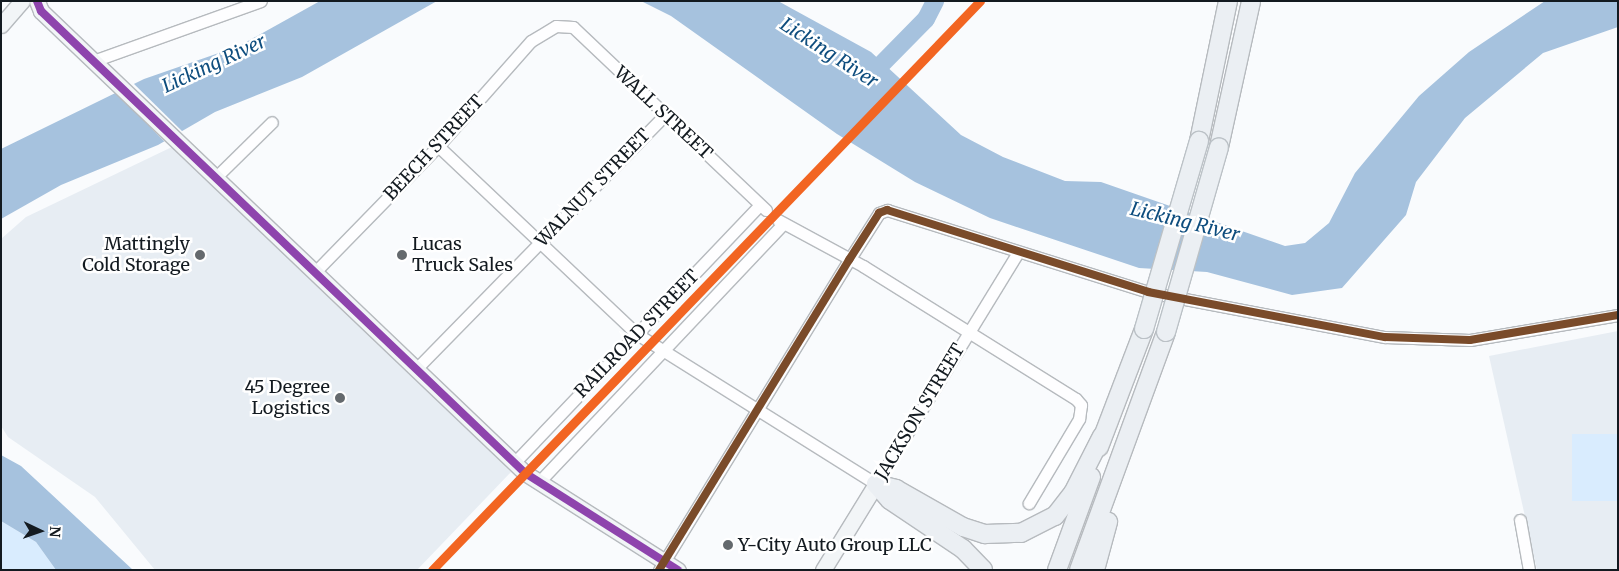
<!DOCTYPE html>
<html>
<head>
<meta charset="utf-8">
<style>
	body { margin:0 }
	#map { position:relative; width:1619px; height:571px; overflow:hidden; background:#f9fbfd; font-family:Merriweather,serif }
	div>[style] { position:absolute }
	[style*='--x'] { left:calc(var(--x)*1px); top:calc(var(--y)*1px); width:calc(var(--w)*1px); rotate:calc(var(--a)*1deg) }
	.built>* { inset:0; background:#e7edf3 }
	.green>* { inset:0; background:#d9ecfe; transform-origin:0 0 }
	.water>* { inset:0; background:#a6c2de }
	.pier>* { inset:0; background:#f9fbfd }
	.river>* { height:18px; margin:-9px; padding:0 9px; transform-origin:9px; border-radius:9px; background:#a6c2de }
	.roads { filter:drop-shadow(1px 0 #b6babe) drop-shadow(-1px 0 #b6babe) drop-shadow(0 1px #b6babe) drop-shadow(0 -1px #b6babe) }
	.minor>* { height:11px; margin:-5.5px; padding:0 5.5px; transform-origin:5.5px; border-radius:5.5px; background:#fefeff }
	.major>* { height:15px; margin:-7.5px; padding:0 7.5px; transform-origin:7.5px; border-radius:7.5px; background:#f2f5f7 }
	.highway>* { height:18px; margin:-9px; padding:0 9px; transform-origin:9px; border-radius:9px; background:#ebeff3 }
	.bridges { filter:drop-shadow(1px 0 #bbc1c6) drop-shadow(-1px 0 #bbc1c6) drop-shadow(0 1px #bbc1c6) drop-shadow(0 -1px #bbc1c6) }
	.highway-bridge>* { height:18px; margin:-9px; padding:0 9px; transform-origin:9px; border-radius:9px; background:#ebeff3 }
	.bus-1>* { height:8px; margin:-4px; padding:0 4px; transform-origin:4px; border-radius:4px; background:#8e44ad }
	.bus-2>* { height:8px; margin:-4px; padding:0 4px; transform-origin:4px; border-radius:4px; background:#7a4b2a }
	.rail-1>* { height:9px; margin:-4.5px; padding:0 4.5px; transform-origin:4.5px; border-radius:4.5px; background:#f26522 }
	.dots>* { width:14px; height:14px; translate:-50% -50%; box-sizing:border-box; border:2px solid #fff; border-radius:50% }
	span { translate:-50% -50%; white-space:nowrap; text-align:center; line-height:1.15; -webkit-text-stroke:5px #fff; paint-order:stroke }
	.street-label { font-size:18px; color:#131a20 }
	.poi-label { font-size:18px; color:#131a20 }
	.right { translate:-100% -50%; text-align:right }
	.left { translate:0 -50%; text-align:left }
	.water-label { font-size:19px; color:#0e4d7e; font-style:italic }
	.frame { position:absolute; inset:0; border:2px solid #131a20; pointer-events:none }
	.north { position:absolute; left:15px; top:506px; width:50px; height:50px; -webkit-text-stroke:4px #fff; paint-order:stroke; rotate:93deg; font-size:14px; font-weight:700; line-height:20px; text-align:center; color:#131a20 }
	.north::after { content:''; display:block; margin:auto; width:18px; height:22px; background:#131a20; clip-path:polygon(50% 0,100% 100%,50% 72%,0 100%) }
</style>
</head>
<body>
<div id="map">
	<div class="built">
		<div style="clip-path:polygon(174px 146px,511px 472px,417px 570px,155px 570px,95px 497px,8px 437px,1px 426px,1px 239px,26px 217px)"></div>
		<div style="clip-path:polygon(1618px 331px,1618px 570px,1537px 570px,1489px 356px)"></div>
	</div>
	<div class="green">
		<div style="left:1618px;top:434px;width:67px;height:46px;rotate:90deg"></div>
		<div style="clip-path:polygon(1px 521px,36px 542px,56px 570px,1px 570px)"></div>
	</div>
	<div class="water">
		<div style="clip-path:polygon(320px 1px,437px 1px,302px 77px,215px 112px,158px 145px,61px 185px,1px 219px,1px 149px,144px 79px,239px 46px)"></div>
		<div style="clip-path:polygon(641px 1px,778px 1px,871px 52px,961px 135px,1003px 157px,1065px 181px,1101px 182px,1285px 246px,1305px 243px,1329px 223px,1355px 173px,1419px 96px,1469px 52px,1545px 1px,1618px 1px,1618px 27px,1543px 53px,1465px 118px,1416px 182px,1406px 215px,1342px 288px,1292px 295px,1207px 272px,1139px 268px,990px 218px,915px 182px,837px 134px,671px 16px)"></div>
		<div style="clip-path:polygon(1px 455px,21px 466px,133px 570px,56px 570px,36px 542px,1px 521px)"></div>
	</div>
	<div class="pier">
		<div style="clip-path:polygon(132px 82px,184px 133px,166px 143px,114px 91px)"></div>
	</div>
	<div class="river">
		<div style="--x:867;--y:79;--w:84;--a:-45.5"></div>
		<div style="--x:926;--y:19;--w:20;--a:-63"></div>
	</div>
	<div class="roads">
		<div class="minor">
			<div style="--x:96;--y:60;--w:175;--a:-19.7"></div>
			<div style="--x:438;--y:146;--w:274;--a:43.4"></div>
			<div style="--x:637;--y:334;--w:282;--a:32.1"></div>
			<div style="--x:876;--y:484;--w:270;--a:-58.5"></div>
			<div style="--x:216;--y:177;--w:78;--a:-44.5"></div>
			<div style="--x:778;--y:220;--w:97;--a:28.4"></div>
			<div style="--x:863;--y:266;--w:251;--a:32"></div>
			<div style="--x:1076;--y:399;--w:8;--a:50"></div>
			<div style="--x:1081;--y:405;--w:14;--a:98"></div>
			<div style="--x:1079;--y:419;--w:98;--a:120.8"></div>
			<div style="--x:314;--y:273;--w:177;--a:-45.7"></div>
			<div style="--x:438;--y:146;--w:140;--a:-48.5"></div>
			<div style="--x:531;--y:41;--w:29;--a:-31"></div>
			<div style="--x:556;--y:26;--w:17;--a:3"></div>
			<div style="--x:573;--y:27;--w:266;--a:43.5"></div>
			<div style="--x:417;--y:368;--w:354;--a:-45.6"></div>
			<div style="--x:514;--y:463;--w:356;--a:-46.4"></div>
			<div style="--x:538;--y:483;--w:357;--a:-46.6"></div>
			<div style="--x:1520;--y:520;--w:51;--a:79.8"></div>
			<div style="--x:659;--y:570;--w:364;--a:-58.5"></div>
			<div style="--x:849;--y:260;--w:56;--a:-57.4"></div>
			<div style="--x:879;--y:213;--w:9;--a:-21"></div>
			<div style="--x:887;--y:210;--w:274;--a:17.4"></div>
			<div style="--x:1148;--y:292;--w:241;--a:10.8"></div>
			<div style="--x:1385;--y:337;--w:85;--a:2"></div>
			<div style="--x:1470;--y:340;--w:150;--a:-9.6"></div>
		</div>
		<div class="major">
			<div style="--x:37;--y:1;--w:11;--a:68"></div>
			<div style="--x:41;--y:11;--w:669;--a:43.67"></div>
			<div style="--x:525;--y:473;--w:181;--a:32.4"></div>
			<div style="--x:1;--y:25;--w:32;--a:-49"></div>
			<div style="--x:823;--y:570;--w:101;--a:-58.4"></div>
		</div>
		<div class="highway">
			<div style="--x:1199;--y:141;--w:143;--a:-78.3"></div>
			<div style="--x:1219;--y:147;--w:149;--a:-77.6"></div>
			<div style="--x:1099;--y:447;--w:126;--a:-69.1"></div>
			<div style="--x:876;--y:484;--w:21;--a:14"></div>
			<div style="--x:896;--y:489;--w:77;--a:29.6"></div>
			<div style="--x:963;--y:527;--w:23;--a:18"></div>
			<div style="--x:985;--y:534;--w:36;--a:-2"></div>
			<div style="--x:1021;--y:533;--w:38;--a:-27"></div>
			<div style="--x:1055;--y:516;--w:29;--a:-52"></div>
			<div style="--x:1073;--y:493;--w:64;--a:-63"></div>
			<div style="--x:876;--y:484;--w:21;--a:49"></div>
			<div style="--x:890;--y:500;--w:88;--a:33.9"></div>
			<div style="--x:963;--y:549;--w:29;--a:46"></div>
			<div style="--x:1057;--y:570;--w:99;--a:-69.9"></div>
			<div style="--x:1079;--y:570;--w:253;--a:-69.9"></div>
			<div style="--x:1095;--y:570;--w:50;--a:-74.8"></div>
		</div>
	</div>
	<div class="bridges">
		<div class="highway-bridge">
			<div style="--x:1144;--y:329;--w:196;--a:-73.7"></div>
			<div style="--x:1166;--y:332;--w:192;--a:-74"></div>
		</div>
	</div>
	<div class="bus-1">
		<div style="--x:37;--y:1;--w:11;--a:68"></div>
		<div style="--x:41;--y:11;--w:669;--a:43.67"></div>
		<div style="--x:525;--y:473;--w:181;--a:32.4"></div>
	</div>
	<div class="bus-2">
		<div style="--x:659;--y:570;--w:364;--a:-58.5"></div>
		<div style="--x:849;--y:260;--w:56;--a:-57.4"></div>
		<div style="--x:879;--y:213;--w:9;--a:-21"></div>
		<div style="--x:887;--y:210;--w:274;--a:17.4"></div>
		<div style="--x:1148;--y:292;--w:241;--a:10.8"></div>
		<div style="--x:1385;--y:337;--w:85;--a:2"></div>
		<div style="--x:1470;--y:340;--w:150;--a:-9.6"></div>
	</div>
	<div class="rail-1">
		<div style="--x:432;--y:570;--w:790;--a:-46.08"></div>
	</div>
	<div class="dots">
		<div style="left:200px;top:255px;background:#64696d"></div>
		<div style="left:402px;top:255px;background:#64696d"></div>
		<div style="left:340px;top:398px;background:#64696d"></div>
		<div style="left:728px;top:545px;background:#64696d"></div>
	</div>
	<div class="street-label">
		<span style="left:663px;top:113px;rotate:43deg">WALL STREET</span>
		<span style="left:434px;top:148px;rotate:-47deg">BEECH STREET</span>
		<span style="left:593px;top:188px;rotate:-46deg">WALNUT STREET</span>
		<span style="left:637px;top:334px;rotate:-46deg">RAILROAD STREET</span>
		<span style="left:920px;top:412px;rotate:-59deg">JACKSON STREET</span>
	</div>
	<div class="poi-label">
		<span class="right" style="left:190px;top:255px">Mattingly<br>Cold Storage</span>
		<span class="left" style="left:412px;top:255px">Lucas<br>Truck Sales</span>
		<span class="right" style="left:330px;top:398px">45 Degree<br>Logistics</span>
		<span class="left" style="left:738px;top:545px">Y-City Auto Group LLC</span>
	</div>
	<div class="water-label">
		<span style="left:829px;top:53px;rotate:33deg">Licking River</span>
		<span style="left:214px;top:64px;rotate:-25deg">Licking River</span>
		<span style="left:1185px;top:222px;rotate:14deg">Licking River</span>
	</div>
	<div class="frame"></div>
	<div class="north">N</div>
</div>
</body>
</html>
